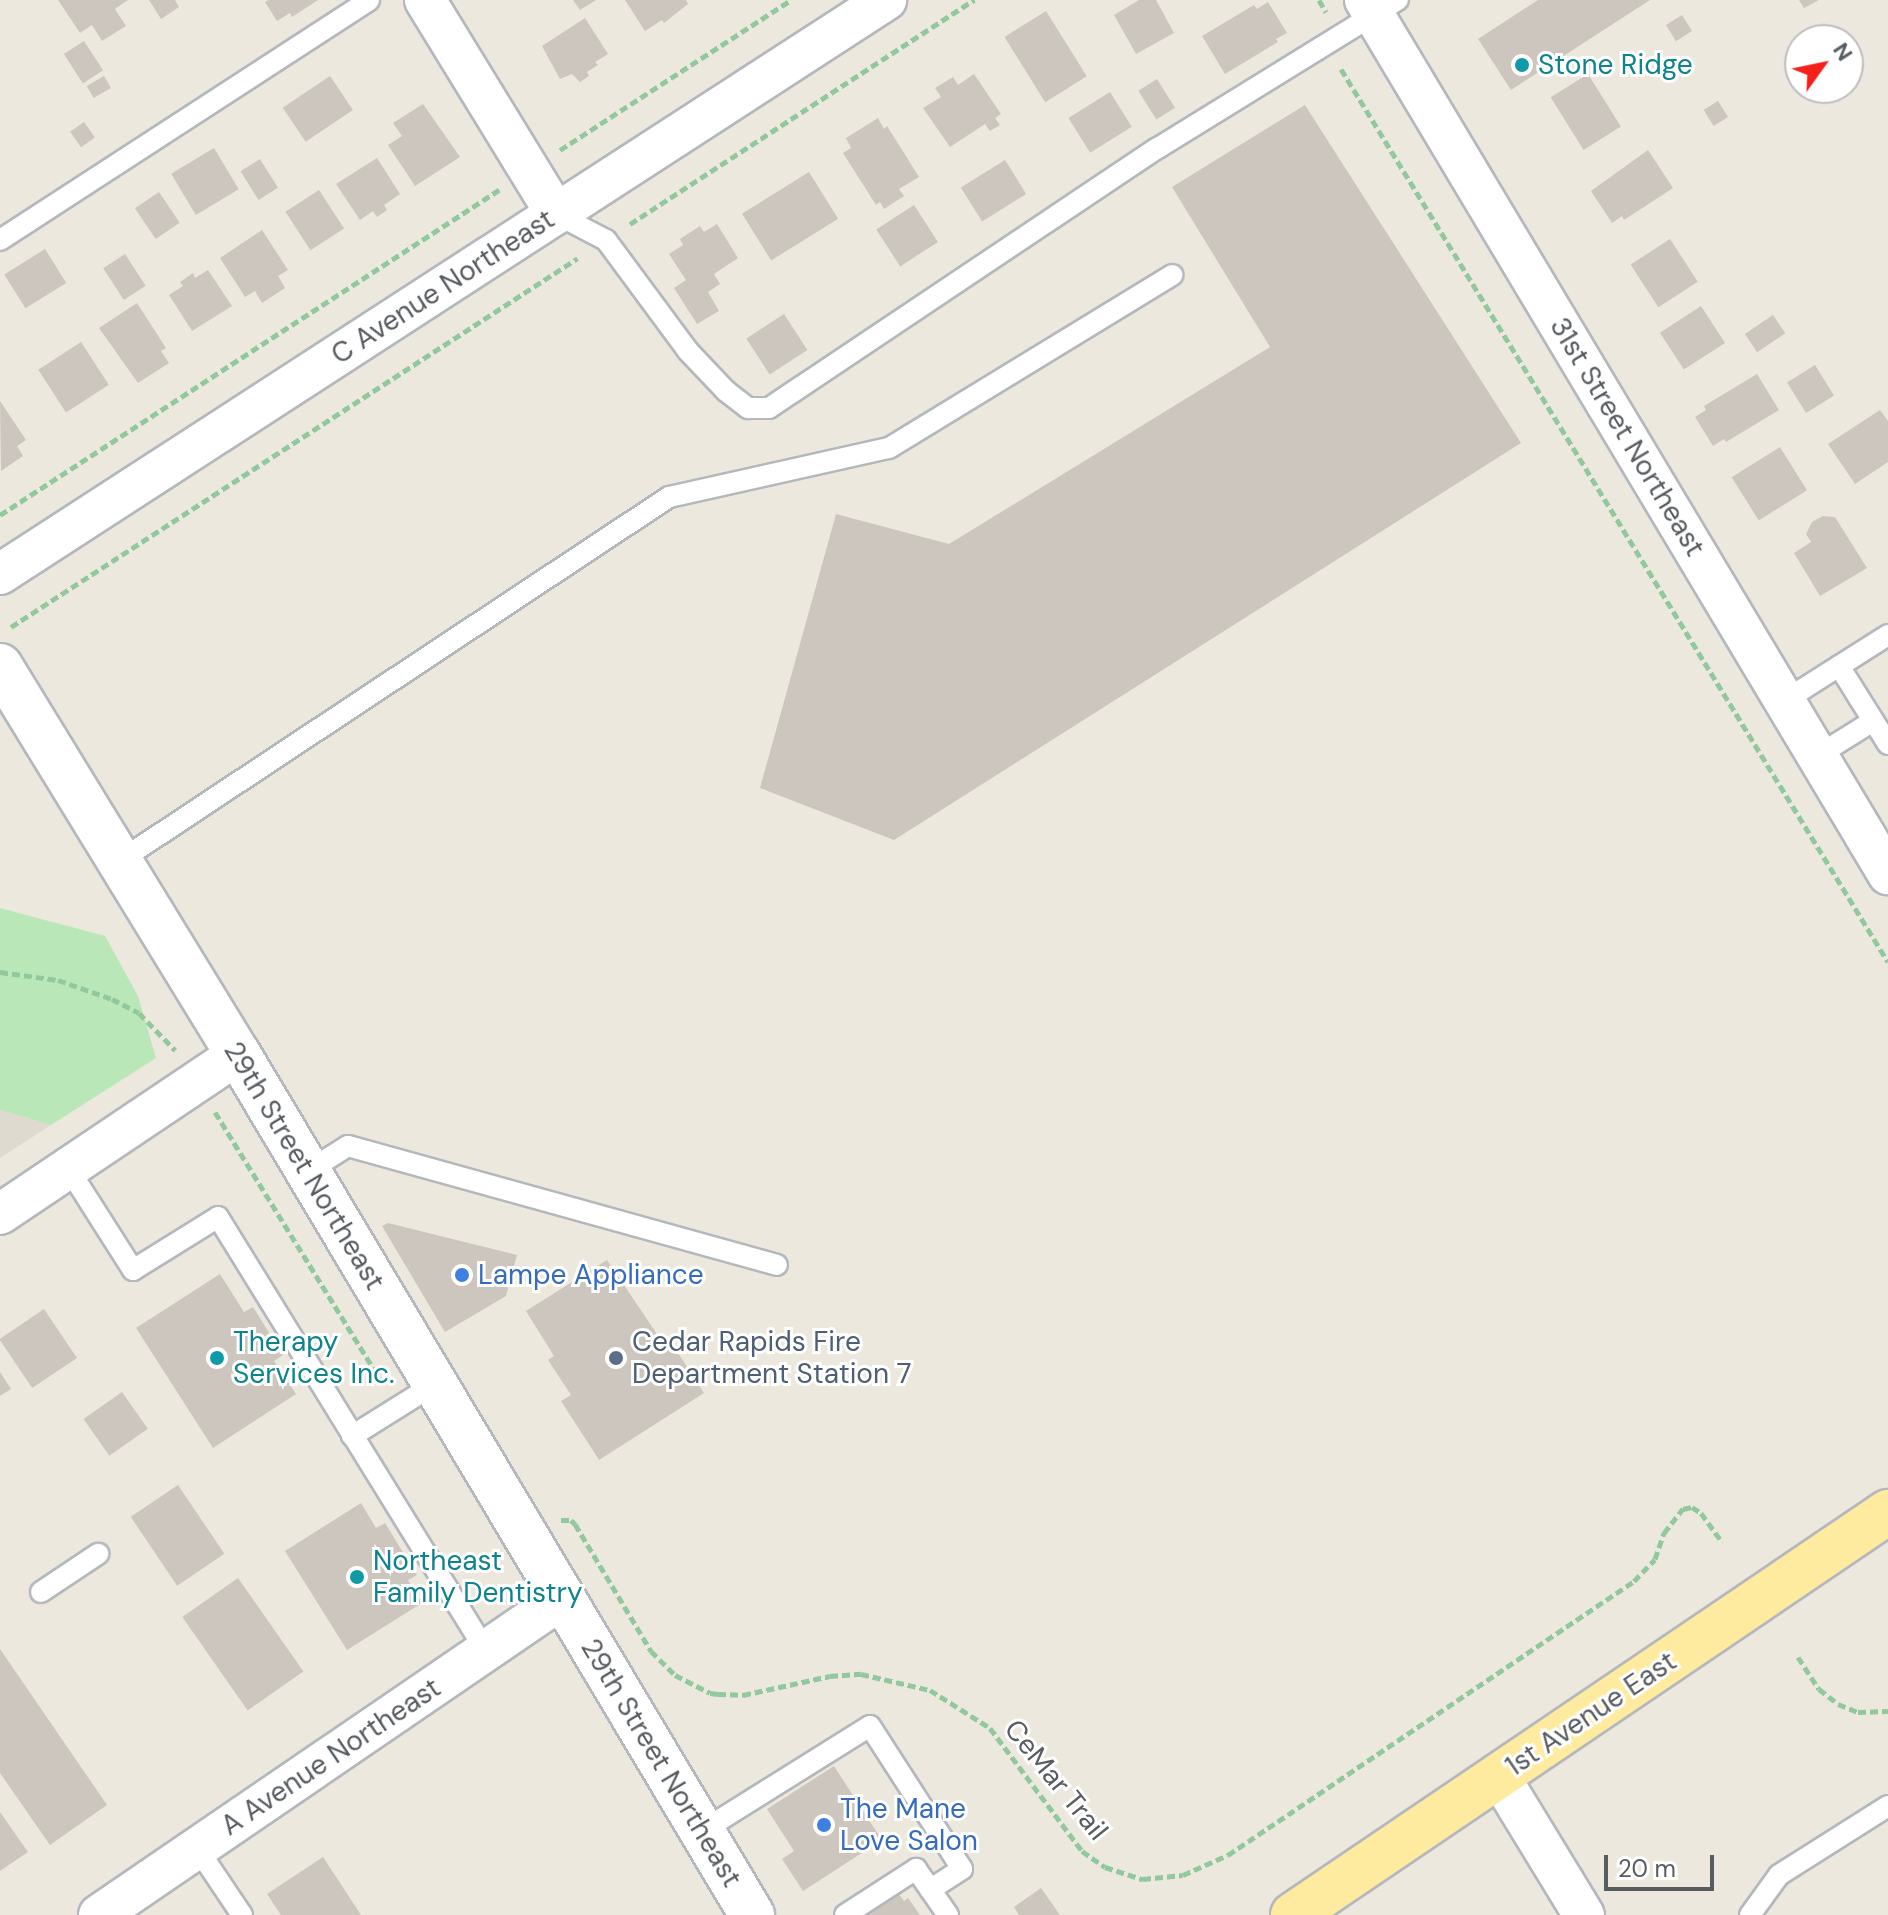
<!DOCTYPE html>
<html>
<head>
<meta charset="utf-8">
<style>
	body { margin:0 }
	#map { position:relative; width:1888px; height:1915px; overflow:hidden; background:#ece8de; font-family:"DM Sans",sans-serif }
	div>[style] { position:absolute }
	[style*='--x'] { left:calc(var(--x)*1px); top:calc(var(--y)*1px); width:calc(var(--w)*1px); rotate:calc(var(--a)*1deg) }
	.education>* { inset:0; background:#dedacf }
	.green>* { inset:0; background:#bae7b7 }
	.building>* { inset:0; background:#ccc6bf; transform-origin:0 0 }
	.path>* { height:5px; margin-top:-2.5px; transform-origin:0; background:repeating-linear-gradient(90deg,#91c89d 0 8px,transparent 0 12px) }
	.roads { filter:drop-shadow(2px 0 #b4b8bd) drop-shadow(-2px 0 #b4b8bd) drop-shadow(0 2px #b4b8bd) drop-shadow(0 -2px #b4b8bd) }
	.lane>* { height:20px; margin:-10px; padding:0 10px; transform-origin:10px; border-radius:10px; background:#fff }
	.street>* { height:40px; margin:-20px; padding:0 20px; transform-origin:20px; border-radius:20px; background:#fff }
	.secondary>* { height:44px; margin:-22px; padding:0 22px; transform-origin:22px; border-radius:22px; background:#fff }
	.primary>* { height:44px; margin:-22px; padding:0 22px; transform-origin:22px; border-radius:22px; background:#ffeba0 }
	.dots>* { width:22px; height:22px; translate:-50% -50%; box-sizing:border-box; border:4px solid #fff; border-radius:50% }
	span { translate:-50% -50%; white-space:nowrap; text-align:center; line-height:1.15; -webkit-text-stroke:6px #fff; paint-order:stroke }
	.culture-label { font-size:28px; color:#0d838f }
	.left { translate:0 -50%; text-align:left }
	.street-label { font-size:28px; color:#575c61 }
	.shop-label { font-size:28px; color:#366cbe }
	.service-label { font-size:28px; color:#4e5e75 }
	.north { position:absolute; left:1784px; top:24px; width:80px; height:80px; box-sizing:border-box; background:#fff; border:2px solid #bcbec0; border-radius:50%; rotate:57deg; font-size:22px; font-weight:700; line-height:32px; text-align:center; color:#575c61 }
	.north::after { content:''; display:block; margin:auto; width:28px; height:36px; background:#f6201a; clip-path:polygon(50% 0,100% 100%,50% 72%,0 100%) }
	.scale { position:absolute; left:1604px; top:1855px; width:110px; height:36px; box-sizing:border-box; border:4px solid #575c61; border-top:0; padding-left:10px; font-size:24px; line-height:28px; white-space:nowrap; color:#575c61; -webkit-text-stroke:6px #fff; paint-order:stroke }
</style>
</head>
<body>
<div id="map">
	<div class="education">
		<div style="clip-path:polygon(0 1110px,51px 1125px,0 1158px)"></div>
	</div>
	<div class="green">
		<div style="clip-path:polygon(0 908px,105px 936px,138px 996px,156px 1058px,51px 1125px,0 1110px)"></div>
	</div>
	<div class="building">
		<div style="clip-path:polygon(58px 0,128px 0,115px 9px,126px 26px,102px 41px,92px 25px,80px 33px)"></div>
		<div style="clip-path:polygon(149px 0,175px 0,179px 7px,161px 19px)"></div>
		<div style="clip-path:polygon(269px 0,318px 0,292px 17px,290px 13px,277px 21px,265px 2px)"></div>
		<div style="clip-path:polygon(573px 0,596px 0,580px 10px)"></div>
		<div style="clip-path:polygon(625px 0,686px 0,688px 4px,664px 23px,662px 20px,645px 31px)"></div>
		<div style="clip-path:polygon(1139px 0,1156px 0,1174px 33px,1136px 54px,1114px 15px)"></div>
		<div style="clip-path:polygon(1538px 0,1650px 0,1511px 90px,1478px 39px)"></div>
		<div style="clip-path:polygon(1799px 0,1819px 0,1804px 8px)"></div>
		<div style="clip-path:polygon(1268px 2px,1287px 33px,1276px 39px,1278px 42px,1225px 74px,1202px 36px,1254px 5px,1257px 9px)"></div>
		<div style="left:1046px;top:11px;width:77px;height:49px;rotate:58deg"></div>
		<div style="left:1682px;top:15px;width:19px;height:19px;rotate:58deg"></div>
		<div style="clip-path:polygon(585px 18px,608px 54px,595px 62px,598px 65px,587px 72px,589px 76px,580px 82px,572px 74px,560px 79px,542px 46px)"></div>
		<div style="left:84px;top:41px;width:35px;height:24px;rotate:57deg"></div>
		<div style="clip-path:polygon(974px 74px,1001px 114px,995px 118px,1000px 125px,990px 131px,985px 124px,950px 147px,923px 108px,941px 97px,935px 88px,953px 77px,958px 85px)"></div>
		<div style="left:1588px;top:74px;width:62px;height:44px;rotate:58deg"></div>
		<div style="left:104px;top:76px;width:14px;height:20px;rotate:60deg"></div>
		<div style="left:330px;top:76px;width:41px;height:57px;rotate:56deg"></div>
		<div style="left:1157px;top:79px;width:34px;height:22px;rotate:58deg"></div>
		<div style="left:1110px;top:92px;width:41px;height:49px;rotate:58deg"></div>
		<div style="left:1718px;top:101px;width:19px;height:17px;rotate:58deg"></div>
		<div style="clip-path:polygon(423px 104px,460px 157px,415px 186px,388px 145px,402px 136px,393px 123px)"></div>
		<div style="clip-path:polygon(1305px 105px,1521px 443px,894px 840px,760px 788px,836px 514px,949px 544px,1270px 347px,1172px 187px)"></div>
		<div style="clip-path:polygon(878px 118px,884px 129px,887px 126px,919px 177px,899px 189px,904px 196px,884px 209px,880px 202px,876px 205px,843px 153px,851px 148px,846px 138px)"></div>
		<div style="left:84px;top:122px;width:19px;height:17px;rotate:55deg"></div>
		<div style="left:214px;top:148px;width:48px;height:50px;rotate:59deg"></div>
		<div style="clip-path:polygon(1648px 150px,1673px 188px,1624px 220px,1622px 216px,1612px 223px,1591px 191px)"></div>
		<div style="clip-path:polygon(377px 158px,400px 194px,384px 205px,387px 210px,377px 217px,373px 211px,360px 220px,336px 184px)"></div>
		<div style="left:260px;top:159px;width:34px;height:23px;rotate:58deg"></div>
		<div style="left:1005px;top:160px;width:40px;height:52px;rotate:58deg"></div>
		<div style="left:809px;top:172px;width:55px;height:79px;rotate:58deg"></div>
		<div style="left:319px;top:190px;width:46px;height:40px;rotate:57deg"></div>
		<div style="left:159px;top:192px;width:37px;height:29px;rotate:56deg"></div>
		<div style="left:914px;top:205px;width:44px;height:45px;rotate:57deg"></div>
		<div style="clip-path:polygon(717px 224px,738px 258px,714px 274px,720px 284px,708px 292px,719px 311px,697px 324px,674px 288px,686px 280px,669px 254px,683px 245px,680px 239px,700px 226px,704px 232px)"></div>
		<div style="clip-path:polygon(262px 230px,288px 270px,278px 276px,285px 288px,262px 303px,255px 291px,245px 297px,220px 258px)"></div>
		<div style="left:1670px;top:239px;width:51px;height:47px;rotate:57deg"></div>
		<div style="left:45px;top:249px;width:40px;height:48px;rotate:58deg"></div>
		<div style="left:125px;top:254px;width:38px;height:26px;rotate:57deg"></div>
		<div style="clip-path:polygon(208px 270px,232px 306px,192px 331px,169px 295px,183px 286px,180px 282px,193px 273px,195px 278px)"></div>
		<div style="clip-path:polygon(137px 303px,166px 348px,161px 351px,169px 363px,138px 383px,99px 328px)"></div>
		<div style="left:1701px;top:306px;width:44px;height:49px;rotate:57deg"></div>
		<div style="left:784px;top:314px;width:43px;height:45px;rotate:57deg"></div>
		<div style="left:1773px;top:315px;width:22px;height:34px;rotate:56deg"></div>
		<div style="left:81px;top:342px;width:51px;height:51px;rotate:57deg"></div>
		<div style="left:1815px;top:365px;width:36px;height:33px;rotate:58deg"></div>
		<div style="clip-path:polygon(1757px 374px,1779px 410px,1726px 442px,1724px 439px,1713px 446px,1695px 417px,1706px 410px,1704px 406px)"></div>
		<div style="clip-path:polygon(0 401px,26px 440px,17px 446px,23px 456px,1px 471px)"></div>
		<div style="clip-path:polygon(1880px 410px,1888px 421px,1888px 462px,1855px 484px,1828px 444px)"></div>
		<div style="left:1780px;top:447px;width:51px;height:57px;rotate:58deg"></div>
		<div style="clip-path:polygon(1823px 516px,1835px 517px,1867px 568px,1820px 596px,1794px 553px,1811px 542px,1806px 534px,1812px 522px)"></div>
		<div style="clip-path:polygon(388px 1223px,517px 1255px,506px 1296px,445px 1332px,382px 1226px)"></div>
		<div style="clip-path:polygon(607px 1260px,663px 1343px,669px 1339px,704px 1393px,599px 1460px,561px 1401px,571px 1395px,548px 1360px,554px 1356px,526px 1311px)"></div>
		<div style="clip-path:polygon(220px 1274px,244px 1312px,253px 1307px,283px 1355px,274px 1361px,296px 1394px,213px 1448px,136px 1328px)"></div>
		<div style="left:44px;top:1309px;width:59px;height:54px;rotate:56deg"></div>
		<div style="clip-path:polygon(0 1372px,11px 1389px,0 1396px)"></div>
		<div style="left:122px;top:1392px;width:45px;height:47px;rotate:55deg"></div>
		<div style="left:178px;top:1485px;width:83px;height:57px;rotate:56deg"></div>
		<div style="clip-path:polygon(361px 1503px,376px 1528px,385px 1523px,417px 1575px,408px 1580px,422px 1603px,347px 1650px,285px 1551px)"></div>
		<div style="left:238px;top:1578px;width:114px;height:68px;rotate:55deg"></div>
		<div style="clip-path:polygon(0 1649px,107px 1805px,50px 1845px,0 1773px)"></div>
		<div style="clip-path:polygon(834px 1766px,882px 1840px,803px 1891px,782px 1859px,794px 1851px,767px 1809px)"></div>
		<div style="clip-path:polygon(0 1812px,28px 1852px,0 1871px)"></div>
		<div style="clip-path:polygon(323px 1857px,361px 1915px,281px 1915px,267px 1894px)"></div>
		<div style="clip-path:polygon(1041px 1888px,1060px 1915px,1019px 1915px,1014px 1907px)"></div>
		<div style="clip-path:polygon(899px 1894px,904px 1901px,908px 1898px,920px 1915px,868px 1915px)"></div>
	</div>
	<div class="path">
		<div style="--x:1319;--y:0;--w:14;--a:60"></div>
		<div style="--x:1341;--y:69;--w:1047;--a:58.51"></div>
		<div style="--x:560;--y:150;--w:275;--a:-33"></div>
		<div style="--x:630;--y:224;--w:411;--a:-33.1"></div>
		<div style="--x:0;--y:515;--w:596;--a:-33.08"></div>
		<div style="--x:11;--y:627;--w:676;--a:-33.06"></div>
		<div style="--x:0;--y:972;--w:59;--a:7.9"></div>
		<div style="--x:58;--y:980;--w:57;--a:19.4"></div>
		<div style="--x:112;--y:999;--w:30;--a:27"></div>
		<div style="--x:139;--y:1013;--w:52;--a:45.8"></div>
		<div style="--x:215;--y:1112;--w:322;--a:58.3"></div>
		<div style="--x:561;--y:1520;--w:10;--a:0"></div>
		<div style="--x:571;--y:1520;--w:6;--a:45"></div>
		<div style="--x:575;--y:1524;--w:148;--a:59.1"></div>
		<div style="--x:651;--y:1651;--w:34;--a:45"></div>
		<div style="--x:675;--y:1675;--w:39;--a:27"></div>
		<div style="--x:710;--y:1693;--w:8;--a:7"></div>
		<div style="--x:718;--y:1694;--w:25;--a:2"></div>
		<div style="--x:743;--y:1695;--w:89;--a:-12.3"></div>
		<div style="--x:830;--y:1676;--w:31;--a:-4"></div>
		<div style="--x:861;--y:1674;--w:71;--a:13.1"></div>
		<div style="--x:930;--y:1690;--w:71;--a:32.3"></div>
		<div style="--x:990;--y:1728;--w:154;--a:53.2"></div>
		<div style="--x:1082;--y:1851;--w:28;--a:35"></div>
		<div style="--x:1105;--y:1867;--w:40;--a:18"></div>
		<div style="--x:1143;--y:1879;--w:40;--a:-5.7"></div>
		<div style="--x:1183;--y:1875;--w:49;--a:-24"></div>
		<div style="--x:1228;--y:1855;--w:490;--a:-34"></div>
		<div style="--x:1634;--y:1581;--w:30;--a:-46"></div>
		<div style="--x:1655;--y:1559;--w:28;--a:-71"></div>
		<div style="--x:1664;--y:1533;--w:31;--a:-52"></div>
		<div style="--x:1683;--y:1509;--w:9;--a:-13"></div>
		<div style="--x:1692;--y:1507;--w:11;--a:34"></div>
		<div style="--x:1701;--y:1513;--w:36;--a:54"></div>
		<div style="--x:1798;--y:1657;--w:38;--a:57"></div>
		<div style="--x:1819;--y:1689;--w:24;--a:38"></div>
		<div style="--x:1838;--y:1704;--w:22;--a:22"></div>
		<div style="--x:1858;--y:1712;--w:30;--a:-2"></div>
	</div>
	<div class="roads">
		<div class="lane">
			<div style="--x:556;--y:214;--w:56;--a:27.5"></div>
			<div style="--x:606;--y:240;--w:138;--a:53.5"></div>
			<div style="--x:688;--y:351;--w:55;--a:46.5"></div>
			<div style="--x:726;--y:391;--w:28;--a:38"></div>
			<div style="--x:748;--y:408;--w:21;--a:0"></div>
			<div style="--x:769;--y:408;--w:468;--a:-33.8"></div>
			<div style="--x:1158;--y:148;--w:282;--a:-31.7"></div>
			<div style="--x:0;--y:240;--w:440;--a:-33"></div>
			<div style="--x:1839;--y:666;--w:92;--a:57.9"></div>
			<div style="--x:1784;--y:701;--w:123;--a:-32.4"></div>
			<div style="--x:1817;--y:756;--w:66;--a:-32"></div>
			<div style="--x:118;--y:862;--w:661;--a:-33.52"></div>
			<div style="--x:669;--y:497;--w:225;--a:-12.6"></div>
			<div style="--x:889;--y:448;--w:332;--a:-31.4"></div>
			<div style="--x:68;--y:1168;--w:121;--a:57.5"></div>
			<div style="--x:133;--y:1270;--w:100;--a:-31.9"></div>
			<div style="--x:218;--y:1217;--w:510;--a:58.3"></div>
			<div style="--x:308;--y:1171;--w:47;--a:-32"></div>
			<div style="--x:348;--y:1146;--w:445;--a:15.5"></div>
			<div style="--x:352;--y:1436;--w:98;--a:-32.1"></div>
			<div style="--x:41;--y:1592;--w:69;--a:-33.7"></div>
			<div style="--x:702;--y:1831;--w:198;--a:-32"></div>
			<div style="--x:870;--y:1726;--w:170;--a:57.2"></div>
			<div style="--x:962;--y:1869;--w:38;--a:147"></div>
			<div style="--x:197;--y:1848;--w:81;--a:56.1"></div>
			<div style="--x:845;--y:1915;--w:85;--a:-32.9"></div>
			<div style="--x:916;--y:1869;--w:56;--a:55.2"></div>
			<div style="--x:1750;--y:1915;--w:49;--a:-54.1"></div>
			<div style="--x:1779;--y:1875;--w:129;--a:-32.3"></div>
		</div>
		<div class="street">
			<div style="--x:425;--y:0;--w:251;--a:58.5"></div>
			<div style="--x:1365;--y:0;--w:1019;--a:59.1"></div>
			<div style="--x:0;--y:574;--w:1056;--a:-32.94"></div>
			<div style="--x:0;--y:1214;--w:287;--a:-33.9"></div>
			<div style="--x:1499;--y:1776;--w:163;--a:58.6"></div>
			<div style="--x:99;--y:1915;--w:562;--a:-34.34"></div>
		</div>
		<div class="secondary">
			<div style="--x:0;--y:666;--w:455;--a:58.5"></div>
			<div style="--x:238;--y:1054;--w:1003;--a:59.16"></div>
		</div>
		<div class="primary">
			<div style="--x:1293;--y:1915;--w:719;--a:-34.11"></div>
		</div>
	</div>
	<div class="dots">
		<div style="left:1522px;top:65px;background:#0f9aa8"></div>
		<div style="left:462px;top:1275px;background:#3f7fe0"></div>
		<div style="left:217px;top:1358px;background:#0f9aa8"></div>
		<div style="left:616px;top:1358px;background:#5c6f8a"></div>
		<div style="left:357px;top:1577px;background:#0f9aa8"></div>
		<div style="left:824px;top:1825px;background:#3f7fe0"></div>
	</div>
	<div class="culture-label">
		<span class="left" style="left:1538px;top:65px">Stone Ridge</span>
		<span class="left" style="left:233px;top:1358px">Therapy<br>Services Inc.</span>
		<span class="left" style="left:373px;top:1577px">Northeast<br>Family Dentistry</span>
	</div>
	<div class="street-label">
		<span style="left:443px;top:287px;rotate:-33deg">C Avenue Northeast</span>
		<span style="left:1627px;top:437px;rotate:59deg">31st Street Northeast</span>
		<span style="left:304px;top:1166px;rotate:59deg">29th Street Northeast</span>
		<span style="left:1591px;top:1714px;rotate:-34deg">1st Avenue East</span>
		<span style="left:331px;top:1757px;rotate:-34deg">A Avenue Northeast</span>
		<span style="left:661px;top:1763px;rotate:59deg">29th Street Northeast</span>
		<span style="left:1056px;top:1780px;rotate:51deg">CeMar Trail</span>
	</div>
	<div class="shop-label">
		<span class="left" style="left:478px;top:1275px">Lampe Appliance</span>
		<span class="left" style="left:840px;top:1825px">The Mane<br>Love Salon</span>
	</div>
	<div class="service-label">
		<span class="left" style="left:632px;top:1358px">Cedar Rapids Fire<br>Department Station 7</span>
	</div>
	<div class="north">N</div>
	<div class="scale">20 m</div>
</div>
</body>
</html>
